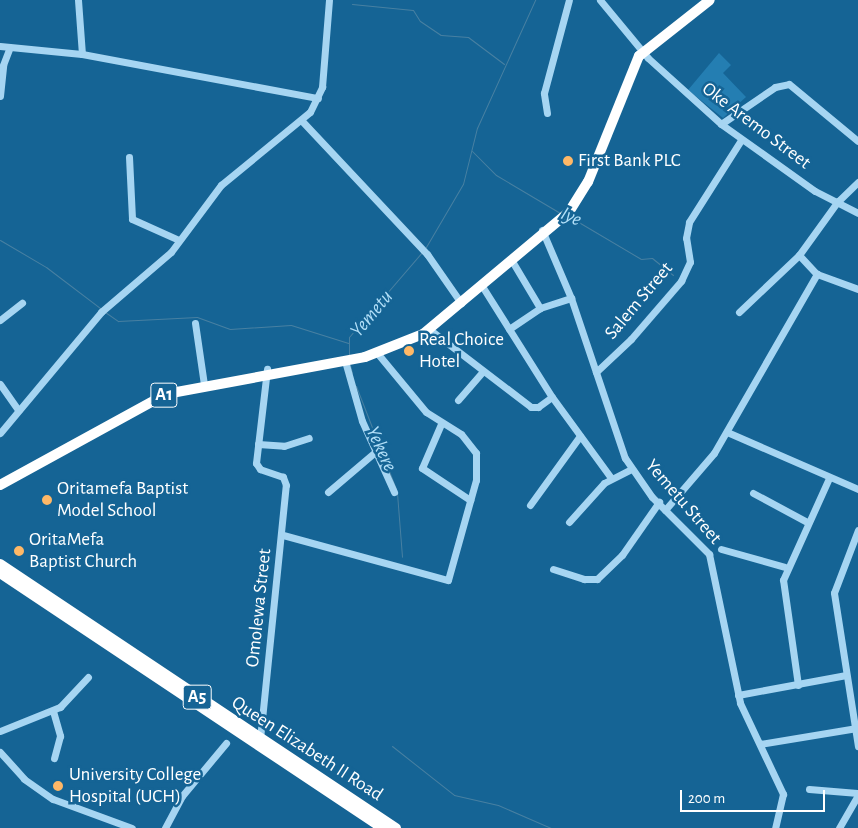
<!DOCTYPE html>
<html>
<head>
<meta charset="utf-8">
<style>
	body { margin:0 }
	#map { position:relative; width:858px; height:828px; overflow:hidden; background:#156495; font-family:"Alegreya Sans",sans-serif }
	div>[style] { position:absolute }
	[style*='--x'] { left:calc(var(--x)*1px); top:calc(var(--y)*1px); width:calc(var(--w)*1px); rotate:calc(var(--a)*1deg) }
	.green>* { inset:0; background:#247eb2 }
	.stream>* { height:1px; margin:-0.5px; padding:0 0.5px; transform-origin:0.5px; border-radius:0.5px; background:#4880a2 }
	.minor>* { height:7px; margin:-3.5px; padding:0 3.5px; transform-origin:3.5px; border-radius:3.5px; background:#a6d5f2 }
	.highway>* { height:10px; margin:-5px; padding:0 5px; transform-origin:5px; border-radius:5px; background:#fff }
	.dots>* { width:14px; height:14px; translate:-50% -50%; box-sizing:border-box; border:2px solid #156495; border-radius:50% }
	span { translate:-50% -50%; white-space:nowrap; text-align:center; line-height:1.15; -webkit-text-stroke:5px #156495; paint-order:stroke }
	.shield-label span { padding:1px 4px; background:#156495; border:1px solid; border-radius:4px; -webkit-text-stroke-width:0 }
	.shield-label { font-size:18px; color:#fff; font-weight:700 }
	.street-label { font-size:19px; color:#fff }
	.poi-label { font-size:19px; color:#fff }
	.left { translate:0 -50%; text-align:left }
	.water-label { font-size:20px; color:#b2dff8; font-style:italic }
	.scale { position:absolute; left:680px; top:790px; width:145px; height:22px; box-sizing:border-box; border:2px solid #fff; border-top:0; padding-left:6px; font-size:15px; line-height:18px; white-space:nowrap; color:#fff; -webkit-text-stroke:4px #156495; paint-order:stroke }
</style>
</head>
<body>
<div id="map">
	<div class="green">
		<div style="clip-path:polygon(719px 53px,731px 65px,723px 73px,746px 97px,723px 118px,688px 90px)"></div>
	</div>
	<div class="stream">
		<div style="--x:352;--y:4;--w:61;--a:5.6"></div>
		<div style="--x:413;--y:10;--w:13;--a:58"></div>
		<div style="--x:420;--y:21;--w:25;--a:34"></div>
		<div style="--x:441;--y:35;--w:27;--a:4"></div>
		<div style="--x:468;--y:37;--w:45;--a:36.9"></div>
		<div style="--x:472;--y:151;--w:34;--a:45"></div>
		<div style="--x:496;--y:175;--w:74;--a:30.7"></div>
		<div style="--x:570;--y:217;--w:82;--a:30.6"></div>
		<div style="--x:641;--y:259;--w:11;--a:-5"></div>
		<div style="--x:652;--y:258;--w:27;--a:39"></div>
		<div style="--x:0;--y:240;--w:53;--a:30.4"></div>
		<div style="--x:46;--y:267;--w:68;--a:37.2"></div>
		<div style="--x:426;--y:247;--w:73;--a:-59.6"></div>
		<div style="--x:463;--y:184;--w:58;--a:-76"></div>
		<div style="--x:477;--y:128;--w:141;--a:-65.6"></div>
		<div style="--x:105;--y:312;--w:16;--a:35"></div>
		<div style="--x:118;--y:321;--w:79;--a:-2.9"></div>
		<div style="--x:197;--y:317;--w:35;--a:20"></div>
		<div style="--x:230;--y:329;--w:61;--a:-3.8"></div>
		<div style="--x:291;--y:325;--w:60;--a:17.5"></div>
		<div style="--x:349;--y:356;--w:19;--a:-90"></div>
		<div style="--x:349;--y:337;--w:112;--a:-49.3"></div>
		<div style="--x:350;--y:365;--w:8;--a:76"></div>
		<div style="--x:356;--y:386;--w:110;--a:68.8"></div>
		<div style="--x:397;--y:493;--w:64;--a:85.5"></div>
		<div style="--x:392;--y:746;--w:79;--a:38.3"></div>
		<div style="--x:454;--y:795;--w:45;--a:12.8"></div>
		<div style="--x:498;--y:805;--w:58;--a:23.5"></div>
	</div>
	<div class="minor">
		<div style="--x:78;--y:0;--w:54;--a:85.8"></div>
		<div style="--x:600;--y:0;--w:75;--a:50.4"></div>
		<div style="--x:648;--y:58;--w:98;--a:42.1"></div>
		<div style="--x:721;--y:124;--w:115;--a:35.5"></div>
		<div style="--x:815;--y:191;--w:48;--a:27.1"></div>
		<div style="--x:0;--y:46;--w:82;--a:5.6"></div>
		<div style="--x:82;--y:54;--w:240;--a:10.6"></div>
		<div style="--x:0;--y:96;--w:31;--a:-84"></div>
		<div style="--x:3;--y:65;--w:19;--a:-69"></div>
		<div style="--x:547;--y:113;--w:20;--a:-99"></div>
		<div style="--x:544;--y:93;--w:96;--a:-75"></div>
		<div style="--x:302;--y:121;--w:183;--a:46.8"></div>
		<div style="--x:427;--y:254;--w:60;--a:55.2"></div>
		<div style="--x:721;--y:124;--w:65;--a:-34.4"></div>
		<div style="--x:775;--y:87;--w:14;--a:-12"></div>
		<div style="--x:789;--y:84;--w:89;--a:39.6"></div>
		<div style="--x:129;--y:157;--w:62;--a:87.2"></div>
		<div style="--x:132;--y:219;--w:51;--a:24.1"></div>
		<div style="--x:858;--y:182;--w:28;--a:136"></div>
		<div style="--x:838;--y:201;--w:67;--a:125.8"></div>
		<div style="--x:799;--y:255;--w:26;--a:47"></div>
		<div style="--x:817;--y:274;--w:44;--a:20.1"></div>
		<div style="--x:542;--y:230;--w:74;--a:66.9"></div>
		<div style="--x:571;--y:298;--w:169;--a:71.4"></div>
		<div style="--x:625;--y:458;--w:47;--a:55.3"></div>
		<div style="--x:652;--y:497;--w:81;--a:45"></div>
		<div style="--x:709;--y:554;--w:152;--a:78.2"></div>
		<div style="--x:740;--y:703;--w:101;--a:64.7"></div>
		<div style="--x:783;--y:794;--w:35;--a:103"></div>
		<div style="--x:512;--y:261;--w:55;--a:59.2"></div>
		<div style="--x:482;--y:286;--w:131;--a:57.8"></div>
		<div style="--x:739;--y:312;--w:83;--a:-43.5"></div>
		<div style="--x:0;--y:320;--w:28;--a:-38"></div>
		<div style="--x:195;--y:323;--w:63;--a:81.7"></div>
		<div style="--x:429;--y:329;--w:128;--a:37.4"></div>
		<div style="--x:531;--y:407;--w:7;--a:0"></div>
		<div style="--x:538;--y:407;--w:17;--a:-36"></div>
		<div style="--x:552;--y:397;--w:100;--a:53.9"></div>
		<div style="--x:509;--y:329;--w:37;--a:-34"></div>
		<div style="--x:540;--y:308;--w:33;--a:-18"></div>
		<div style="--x:345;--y:361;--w:62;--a:74.2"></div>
		<div style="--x:362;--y:421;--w:78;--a:65.7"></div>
		<div style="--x:596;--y:372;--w:48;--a:-43.3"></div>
		<div style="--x:631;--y:339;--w:77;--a:-49.2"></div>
		<div style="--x:681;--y:281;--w:21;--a:-65"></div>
		<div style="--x:690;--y:262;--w:24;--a:-99"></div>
		<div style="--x:686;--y:238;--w:16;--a:-79"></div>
		<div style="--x:689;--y:222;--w:97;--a:-57.6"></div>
		<div style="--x:0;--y:384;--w:32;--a:55"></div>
		<div style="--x:458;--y:400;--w:37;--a:-49"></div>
		<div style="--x:441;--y:424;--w:48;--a:113.4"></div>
		<div style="--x:422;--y:468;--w:58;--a:33.7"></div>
		<div style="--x:727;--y:432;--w:143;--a:23.5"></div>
		<div style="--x:0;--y:433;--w:158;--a:-50.1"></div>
		<div style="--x:101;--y:312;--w:92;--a:-40.6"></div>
		<div style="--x:171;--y:252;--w:84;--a:-53.3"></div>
		<div style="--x:221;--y:185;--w:115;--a:-39.4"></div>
		<div style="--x:310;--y:112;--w:28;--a:-64"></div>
		<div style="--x:322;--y:87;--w:87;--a:-85.4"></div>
		<div style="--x:258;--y:444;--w:26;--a:4"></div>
		<div style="--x:284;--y:446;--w:26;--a:-18"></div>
		<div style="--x:328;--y:492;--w:62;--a:-40.4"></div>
		<div style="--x:753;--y:493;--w:61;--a:28.2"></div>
		<div style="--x:530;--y:505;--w:85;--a:-54.1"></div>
		<div style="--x:665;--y:510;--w:75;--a:-49.3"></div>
		<div style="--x:714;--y:453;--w:207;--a:-60.1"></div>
		<div style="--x:569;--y:522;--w:52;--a:-48.1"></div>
		<div style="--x:604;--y:483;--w:31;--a:-27"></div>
		<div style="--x:858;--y:530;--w:67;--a:110.9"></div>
		<div style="--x:834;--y:593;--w:155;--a:81.1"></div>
		<div style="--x:283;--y:535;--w:171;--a:15.3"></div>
		<div style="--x:448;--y:580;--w:104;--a:-74.4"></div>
		<div style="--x:476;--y:480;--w:27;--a:-90"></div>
		<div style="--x:476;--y:453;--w:24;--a:-128"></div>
		<div style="--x:461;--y:434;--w:41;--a:-147.8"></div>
		<div style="--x:426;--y:412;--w:75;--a:-129.6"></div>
		<div style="--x:721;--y:549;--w:66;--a:15.7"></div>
		<div style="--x:553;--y:569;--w:33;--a:18"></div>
		<div style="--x:584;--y:579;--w:13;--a:0"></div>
		<div style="--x:597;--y:579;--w:35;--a:-44"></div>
		<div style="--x:622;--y:555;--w:65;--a:-55.1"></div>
		<div style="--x:798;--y:685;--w:106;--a:-98.1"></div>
		<div style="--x:783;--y:580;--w:112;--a:-65.7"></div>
		<div style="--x:738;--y:695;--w:110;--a:-10.5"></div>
		<div style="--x:53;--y:711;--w:26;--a:74"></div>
		<div style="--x:60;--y:736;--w:23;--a:105"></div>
		<div style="--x:0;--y:731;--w:65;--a:-21.8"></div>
		<div style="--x:60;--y:707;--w:41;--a:-47"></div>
		<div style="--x:260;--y:739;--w:255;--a:-84.2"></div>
		<div style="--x:286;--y:485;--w:9;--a:-111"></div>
		<div style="--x:283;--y:477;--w:24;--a:-161"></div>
		<div style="--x:260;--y:469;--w:7;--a:-124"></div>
		<div style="--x:256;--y:463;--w:95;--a:-83.3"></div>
		<div style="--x:760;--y:744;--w:98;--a:-9.4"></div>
		<div style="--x:0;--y:752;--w:36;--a:48"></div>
		<div style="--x:24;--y:779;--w:35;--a:35"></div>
		<div style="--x:53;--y:799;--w:84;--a:20.2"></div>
		<div style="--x:809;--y:789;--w:49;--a:4.7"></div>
		<div style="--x:165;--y:828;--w:36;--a:-62"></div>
		<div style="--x:182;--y:796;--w:69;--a:-50.3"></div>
		<div style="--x:839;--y:828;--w:38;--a:-60"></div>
	</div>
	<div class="highway">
		<div style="--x:0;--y:485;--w:189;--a:-28.7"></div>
		<div style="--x:166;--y:394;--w:202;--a:-10.5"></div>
		<div style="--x:365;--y:357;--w:62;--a:-21.6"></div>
		<div style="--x:423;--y:334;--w:190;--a:-39.9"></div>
		<div style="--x:569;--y:212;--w:36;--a:-58"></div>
		<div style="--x:588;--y:182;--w:136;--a:-68"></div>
		<div style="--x:639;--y:56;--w:90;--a:-38.3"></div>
		<div style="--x:0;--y:564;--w:476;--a:33.7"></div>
		<div style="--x:0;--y:573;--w:460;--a:33.7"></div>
	</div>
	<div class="dots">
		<div style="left:568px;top:161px;background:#ffb867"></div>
		<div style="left:409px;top:351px;background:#ffb867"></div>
		<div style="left:47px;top:500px;background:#ffb867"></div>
		<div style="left:19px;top:551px;background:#ffb867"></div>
		<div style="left:58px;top:786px;background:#ffb867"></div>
	</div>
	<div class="shield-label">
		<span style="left:164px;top:395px">A1</span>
		<span style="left:197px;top:697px">A5</span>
	</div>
	<div class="street-label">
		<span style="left:756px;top:126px;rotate:37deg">Oke Aremo Street</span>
		<span style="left:639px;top:301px;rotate:-50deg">Salem Street</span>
		<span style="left:683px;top:502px;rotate:49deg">Yemetu Street</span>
		<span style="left:259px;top:608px;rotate:-84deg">Omolewa Street</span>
		<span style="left:307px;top:749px;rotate:33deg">Queen Elizabeth II Road</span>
	</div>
	<div class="poi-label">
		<span class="left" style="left:578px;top:161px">First Bank PLC</span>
		<span class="left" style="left:419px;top:351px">Real Choice<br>Hotel</span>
		<span class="left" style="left:57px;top:500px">Oritamefa Baptist<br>Model School</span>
		<span class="left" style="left:29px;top:551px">OritaMefa<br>Baptist Church</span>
		<span class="left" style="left:69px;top:786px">University College<br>Hospital (UCH)</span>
	</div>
	<div class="water-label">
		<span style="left:571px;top:217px;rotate:25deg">Iye</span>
		<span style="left:372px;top:314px;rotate:-50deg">Yemetu</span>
		<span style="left:381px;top:449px;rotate:65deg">Yekere</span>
	</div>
	<div class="scale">200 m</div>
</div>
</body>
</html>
